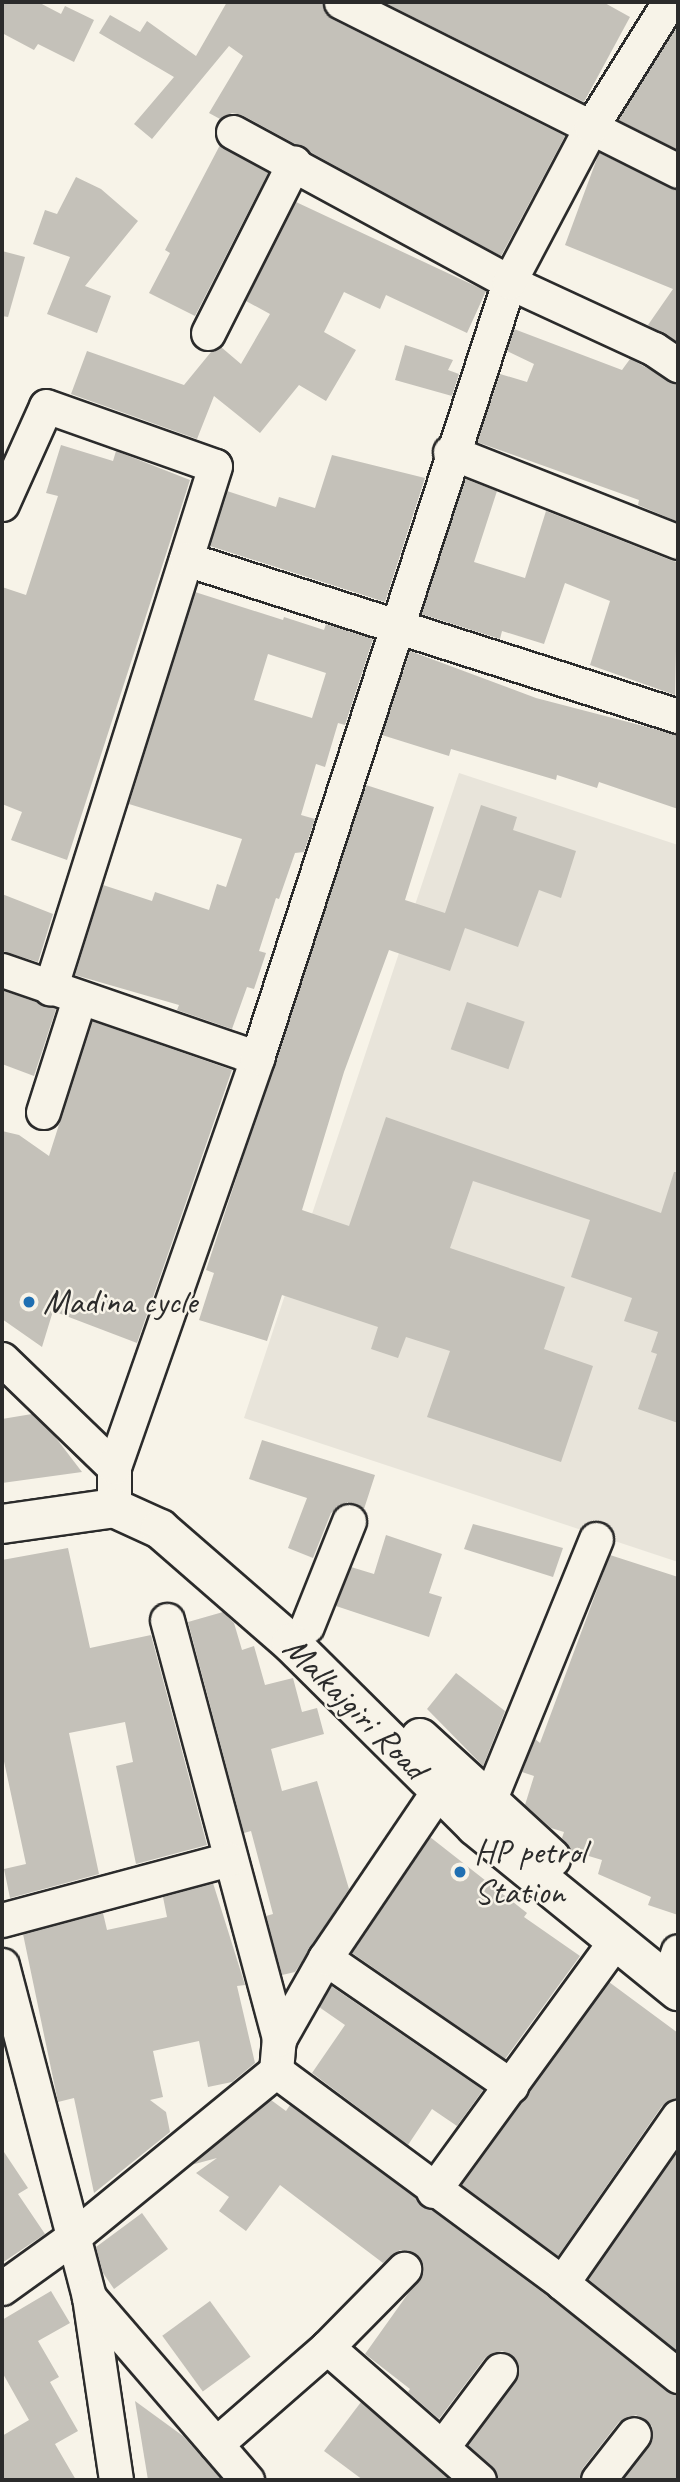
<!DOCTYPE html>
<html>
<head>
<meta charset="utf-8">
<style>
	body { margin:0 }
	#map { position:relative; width:680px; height:2482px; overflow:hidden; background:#f7f3e8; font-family:Caveat,sans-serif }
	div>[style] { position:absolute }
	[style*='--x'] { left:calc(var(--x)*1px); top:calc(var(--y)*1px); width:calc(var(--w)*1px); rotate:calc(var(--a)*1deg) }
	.built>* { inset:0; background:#e8e4da }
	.building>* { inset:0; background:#c4c1b9; transform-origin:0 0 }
	.roads { filter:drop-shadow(2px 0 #2b2b2b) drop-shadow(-2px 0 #2b2b2b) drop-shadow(0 2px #2b2b2b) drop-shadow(0 -2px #2b2b2b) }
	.minor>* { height:33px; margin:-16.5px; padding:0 16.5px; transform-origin:16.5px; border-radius:16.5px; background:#f7f3e8 }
	.major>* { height:38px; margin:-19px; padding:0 19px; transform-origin:19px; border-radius:19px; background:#f7f3e8 }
	.dots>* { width:19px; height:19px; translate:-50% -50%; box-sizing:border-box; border:4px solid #f7f3e8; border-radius:50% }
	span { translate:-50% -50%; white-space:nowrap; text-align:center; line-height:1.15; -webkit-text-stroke:5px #f7f3e8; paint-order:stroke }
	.poi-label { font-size:35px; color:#2b2b2b }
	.left { translate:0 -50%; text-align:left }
	.street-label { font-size:35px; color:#2b2b2b }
	.frame { position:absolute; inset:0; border:4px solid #2b2b2b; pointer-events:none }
</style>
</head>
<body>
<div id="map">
	<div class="built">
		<div style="clip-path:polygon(459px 773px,678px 845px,678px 1562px,244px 1418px)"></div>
	</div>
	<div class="building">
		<div style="clip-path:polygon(2px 2px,38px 2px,61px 14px,65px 6px,94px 20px,74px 62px,38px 44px,34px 50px,2px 33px)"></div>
		<div style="clip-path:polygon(227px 2px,322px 2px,332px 19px,565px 136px,501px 256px,242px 115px,232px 113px,220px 119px,209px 113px,243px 56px,229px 46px,152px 139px,134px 124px,174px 77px,99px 33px,110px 15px,140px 32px,147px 21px,196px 56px)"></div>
		<div style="clip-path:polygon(383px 2px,603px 2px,630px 17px,584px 102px)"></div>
		<div style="clip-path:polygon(678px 24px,678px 150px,618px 120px)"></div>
		<div style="clip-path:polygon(220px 145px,268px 173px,195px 316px,149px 293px,170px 253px,165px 250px)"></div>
		<div style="clip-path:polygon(599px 153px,678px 190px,678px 342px,648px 325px,673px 289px,565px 245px)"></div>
		<div style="clip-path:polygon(76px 177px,101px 189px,138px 221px,85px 286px,111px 296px,97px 333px,47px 314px,70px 257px,33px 244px,45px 210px,57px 214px)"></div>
		<div style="clip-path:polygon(296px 202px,486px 291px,467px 333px,386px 295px,380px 309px,344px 292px,324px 332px,356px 350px,326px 401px,299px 385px,260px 433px,214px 396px,197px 439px,71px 394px,87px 351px,184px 385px,211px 352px,221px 347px,241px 364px,270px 314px,246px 301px)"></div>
		<div style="clip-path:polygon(2px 251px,25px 257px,8px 317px,2px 316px)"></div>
		<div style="clip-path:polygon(514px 329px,622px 370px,630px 359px,678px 384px,676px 521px,638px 505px,639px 500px,477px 442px,500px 374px,527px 382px,534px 364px,507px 351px)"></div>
		<div style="clip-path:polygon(405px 345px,453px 360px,448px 370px,459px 374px,452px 396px,395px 380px)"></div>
		<div style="clip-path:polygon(61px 445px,113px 461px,116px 451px,190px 480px,67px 860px,11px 840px,22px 812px,2px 804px,2px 587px,26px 595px,58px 496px,46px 493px)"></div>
		<div style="clip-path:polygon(332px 455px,425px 478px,385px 602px,210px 546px,227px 491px,276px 507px,279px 497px,315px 508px)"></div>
		<div style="clip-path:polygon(465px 479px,497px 491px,474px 562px,525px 578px,546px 511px,678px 563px,675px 695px,590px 665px,610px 601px,565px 583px,544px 644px,502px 631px,500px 639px,421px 614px)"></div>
		<div style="clip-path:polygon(evenodd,195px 592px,283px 620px,284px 617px,324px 630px,326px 624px,373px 639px,345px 725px,338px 723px,325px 767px,316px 764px,301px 815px,315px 819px,304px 852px,295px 853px,279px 899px,276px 898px,259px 951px,266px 953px,254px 989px,247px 987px,232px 1029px,177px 1010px,179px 1005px,75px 975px,103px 885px,152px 901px,155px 892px,209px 910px,217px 884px,226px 887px,242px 839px,129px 804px,195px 592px,268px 654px,326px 673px,312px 718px,254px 700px,268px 654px)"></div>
		<div style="clip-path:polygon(410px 651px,536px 698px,678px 735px,678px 809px,599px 782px,597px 788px,557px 775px,556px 780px,451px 749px,449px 756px,382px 735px)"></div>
		<div style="clip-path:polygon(366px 785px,434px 807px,405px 900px,445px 913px,481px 805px,517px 817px,513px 830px,576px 851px,561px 898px,539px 890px,518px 947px,465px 928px,450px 971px,389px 950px,344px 1072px,302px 1210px,349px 1226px,386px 1117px,661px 1213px,674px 1172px,678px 1172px,678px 1423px,638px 1409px,657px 1354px,651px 1352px,658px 1332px,624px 1321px,632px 1298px,571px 1277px,590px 1220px,473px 1181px,450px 1248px,565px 1287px,544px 1349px,593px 1366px,561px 1462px,427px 1417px,450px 1351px,406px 1337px,398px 1358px,371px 1349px,378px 1327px,282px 1295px,267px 1341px,199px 1320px,214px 1273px,206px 1270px)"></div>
		<div style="clip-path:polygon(2px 894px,53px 914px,38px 962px,2px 951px)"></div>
		<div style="clip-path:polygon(2px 990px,56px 1009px,34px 1076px,2px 1064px)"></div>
		<div style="left:467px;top:1002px;width:61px;height:50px;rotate:19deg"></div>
		<div style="clip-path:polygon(92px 1021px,232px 1070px,137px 1343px,53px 1311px,42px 1347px,2px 1319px,2px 1131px,19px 1135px,49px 1156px)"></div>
		<div style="clip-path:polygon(32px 1414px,56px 1438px,82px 1472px,2px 1483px,2px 1419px)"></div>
		<div style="clip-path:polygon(262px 1440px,375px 1475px,364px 1509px,347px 1502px,331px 1513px,313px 1558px,288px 1548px,307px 1498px,249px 1479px)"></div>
		<div style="clip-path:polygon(473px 1524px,563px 1548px,553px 1577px,464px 1549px)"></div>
		<div style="clip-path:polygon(386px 1535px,442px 1554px,429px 1593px,442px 1597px,429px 1637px,336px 1606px,351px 1567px,374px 1574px)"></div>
		<div style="clip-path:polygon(68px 1548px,90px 1648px,151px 1635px,207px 1845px,136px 1864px,116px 1766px,133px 1762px,125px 1722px,69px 1733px,99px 1874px,10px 1898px,4px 1869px,26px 1864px,2px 1752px,2px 1560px)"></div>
		<div style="clip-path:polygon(610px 1555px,678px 1577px,678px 1915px,648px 1905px,651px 1897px,598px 1874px,602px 1860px,572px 1851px,562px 1838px,564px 1832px,551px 1828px,525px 1805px,534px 1776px,522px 1772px,535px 1739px,540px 1743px)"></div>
		<div style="clip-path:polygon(223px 1612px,234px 1623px,242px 1650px,254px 1646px,265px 1685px,293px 1678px,302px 1712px,317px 1708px,324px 1734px,271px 1749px,282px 1791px,317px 1781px,349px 1889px,295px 1972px,282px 1975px,266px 1916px,273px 1914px,251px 1831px,244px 1833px,188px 1622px)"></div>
		<div style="clip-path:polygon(456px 1673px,505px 1711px,483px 1766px,427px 1709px)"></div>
		<div style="clip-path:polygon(430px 1837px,527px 1913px,524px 1917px,580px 1956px,505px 2059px,352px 1953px)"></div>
		<div style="clip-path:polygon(213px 1883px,245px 1985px,237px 1986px,255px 2063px,232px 2082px,208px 2087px,199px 2041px,153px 2051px,163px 2097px,150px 2100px,166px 2112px,170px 2132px,94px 2193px,74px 2098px,58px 2102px,23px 1934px,103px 1913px,107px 1930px,167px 1917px,163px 1897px)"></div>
		<div style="clip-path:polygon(609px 1982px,678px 2033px,678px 2098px,662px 2106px,558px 2256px,462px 2185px)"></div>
		<div style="clip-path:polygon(331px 1986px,483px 2090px,457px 2126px,432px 2109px,408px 2145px,312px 2073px,345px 2025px,319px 2007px)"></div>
		<div style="clip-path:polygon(271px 2100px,286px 2111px,290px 2105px,550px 2298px,666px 2391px,678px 2395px,678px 2480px,622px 2480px,653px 2437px,652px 2426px,636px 2415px,619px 2422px,583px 2468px,579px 2480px,498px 2480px,492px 2466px,468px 2445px,516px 2381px,518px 2363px,512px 2355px,502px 2351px,485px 2358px,439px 2419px,408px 2392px,410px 2389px,365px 2354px,422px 2274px,418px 2256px,400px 2250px,383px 2263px,280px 2185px,246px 2231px,219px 2211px,229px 2197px,196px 2173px,217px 2158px,191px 2165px)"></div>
		<div style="clip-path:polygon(2px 2149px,28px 2188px,18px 2194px,45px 2234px,2px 2263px)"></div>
		<div style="clip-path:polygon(678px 2150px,678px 2352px,588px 2279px)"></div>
		<div style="clip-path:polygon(142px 2213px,168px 2249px,114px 2289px,103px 2273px,96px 2247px)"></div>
		<div style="clip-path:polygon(51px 2291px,70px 2323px,38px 2341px,59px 2377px,50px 2382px,78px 2431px,55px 2444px,76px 2480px,2px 2480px,2px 2436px,29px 2420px,2px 2372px,2px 2320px)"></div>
		<div style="left:210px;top:2301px;width:69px;height:59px;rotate:54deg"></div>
		<div style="clip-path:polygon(135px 2401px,183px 2436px,222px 2480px,148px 2480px)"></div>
		<div style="clip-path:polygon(361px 2402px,450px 2480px,363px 2480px,324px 2451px)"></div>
	</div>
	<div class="roads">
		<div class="minor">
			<div style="--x:341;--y:2;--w:377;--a:26.6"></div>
			<div style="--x:233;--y:132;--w:314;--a:28.5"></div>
			<div style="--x:509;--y:282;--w:160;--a:24.8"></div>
			<div style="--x:654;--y:349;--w:29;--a:34"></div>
			<div style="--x:208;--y:333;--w:191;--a:-63.2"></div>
			<div style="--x:450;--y:452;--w:245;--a:21.5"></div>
			<div style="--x:2;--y:504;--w:107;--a:-65.8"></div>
			<div style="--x:46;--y:406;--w:179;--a:19.5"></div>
			<div style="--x:215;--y:466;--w:548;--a:107.51"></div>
			<div style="--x:186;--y:559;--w:516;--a:17.7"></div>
			<div style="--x:2;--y:970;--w:270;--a:19"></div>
			<div style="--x:43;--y:1112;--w:119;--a:-72.3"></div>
			<div style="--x:2;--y:1359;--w:156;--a:44"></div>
			<div style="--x:114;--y:1508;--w:41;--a:-90"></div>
			<div style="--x:114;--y:1467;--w:433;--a:-70.7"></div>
			<div style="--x:257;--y:1058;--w:816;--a:-72.01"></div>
			<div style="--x:509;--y:282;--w:175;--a:-62.1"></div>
			<div style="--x:591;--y:127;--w:147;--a:-58"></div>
			<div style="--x:167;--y:1620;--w:434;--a:75"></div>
			<div style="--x:307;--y:1626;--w:113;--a:-68.2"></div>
			<div style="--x:489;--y:1801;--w:283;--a:-67.8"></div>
			<div style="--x:2;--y:1920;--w:235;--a:-15"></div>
			<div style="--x:676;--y:1957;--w:6;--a:-72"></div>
			<div style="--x:325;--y:1958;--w:226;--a:34.5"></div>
			<div style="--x:2;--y:1965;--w:343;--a:75.3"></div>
			<div style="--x:89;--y:2297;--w:185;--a:81.6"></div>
			<div style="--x:276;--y:2071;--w:356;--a:36.5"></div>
			<div style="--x:562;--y:2283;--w:149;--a:38.7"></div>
			<div style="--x:433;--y:2191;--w:309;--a:-53.9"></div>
			<div style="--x:562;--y:2283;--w:203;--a:-55.1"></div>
			<div style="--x:2;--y:2288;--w:87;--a:-35.7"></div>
			<div style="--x:73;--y:2237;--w:262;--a:-39.3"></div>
			<div style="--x:276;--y:2071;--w:32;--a:-85"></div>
			<div style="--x:279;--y:2039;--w:93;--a:-60.4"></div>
			<div style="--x:325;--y:1958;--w:202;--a:-55.9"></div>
			<div style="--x:89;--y:2297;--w:242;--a:49.2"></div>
			<div style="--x:327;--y:2347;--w:202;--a:41.2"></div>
			<div style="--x:216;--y:2444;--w:147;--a:-41.1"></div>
			<div style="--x:327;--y:2347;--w:110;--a:-45.4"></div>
			<div style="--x:443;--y:2446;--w:95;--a:-53.1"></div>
			<div style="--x:598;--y:2480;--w:58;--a:-52"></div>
		</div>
		<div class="major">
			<div style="--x:2;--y:1524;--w:113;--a:-8.1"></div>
			<div style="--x:114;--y:1508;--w:51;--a:24.5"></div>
			<div style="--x:160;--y:1529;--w:174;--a:41"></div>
			<div style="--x:291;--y:1643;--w:260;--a:44.8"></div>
			<div style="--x:475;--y:1826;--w:262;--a:39.1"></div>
			<div style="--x:420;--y:1738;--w:178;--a:42.5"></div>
		</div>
	</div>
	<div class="dots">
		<div style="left:29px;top:1302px;background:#1f6fb2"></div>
		<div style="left:460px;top:1872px;background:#1f6fb2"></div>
	</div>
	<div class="poi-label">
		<span class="left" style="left:43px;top:1302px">Madina cycle</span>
		<span class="left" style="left:474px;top:1872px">HP petrol<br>Station</span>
	</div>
	<div class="street-label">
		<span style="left:355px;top:1708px;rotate:45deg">Malkajgiri Road</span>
	</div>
	<div class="frame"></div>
</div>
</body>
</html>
